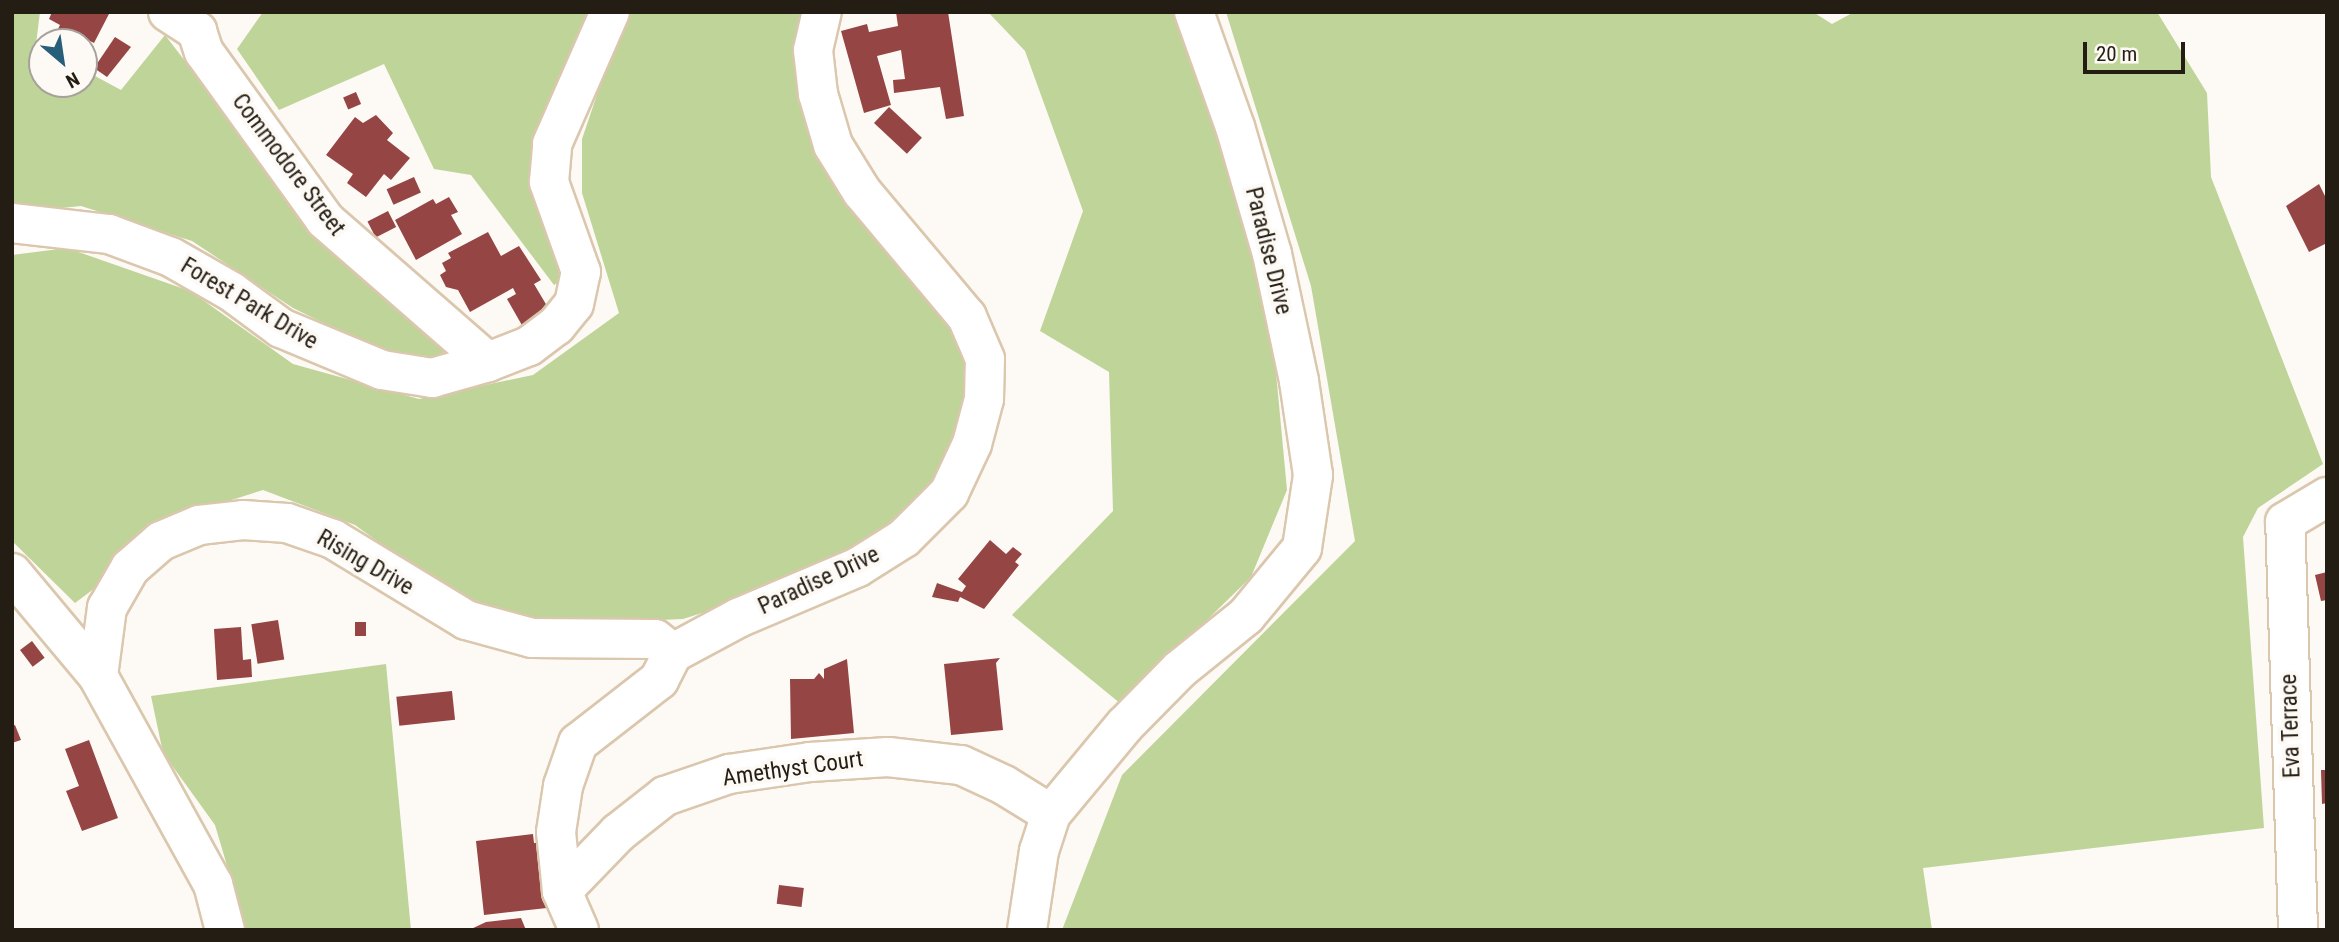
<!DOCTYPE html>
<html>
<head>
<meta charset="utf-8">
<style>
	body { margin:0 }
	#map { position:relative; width:2339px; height:942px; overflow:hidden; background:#fdf9f4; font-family:"Roboto Condensed",sans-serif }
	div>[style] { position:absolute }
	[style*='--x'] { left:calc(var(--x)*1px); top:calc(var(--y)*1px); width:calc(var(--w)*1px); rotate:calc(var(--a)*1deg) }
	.green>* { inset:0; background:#bfd499 }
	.building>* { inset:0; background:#954544; transform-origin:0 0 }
	.roads { filter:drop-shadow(2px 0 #dac7ad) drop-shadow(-2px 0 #dac7ad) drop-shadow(0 2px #dac7ad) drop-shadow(0 -2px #dac7ad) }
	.street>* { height:38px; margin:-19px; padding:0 19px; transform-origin:19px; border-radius:19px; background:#fff }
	span { translate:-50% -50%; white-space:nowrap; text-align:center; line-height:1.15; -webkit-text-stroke:7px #fdf9f4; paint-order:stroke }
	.street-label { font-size:23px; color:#241d14 }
	.frame { position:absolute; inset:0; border:14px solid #241d14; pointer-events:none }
	.north { position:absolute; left:28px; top:28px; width:70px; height:70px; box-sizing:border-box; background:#fdf9f4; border:2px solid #a6a19a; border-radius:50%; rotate:151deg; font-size:19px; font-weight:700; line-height:28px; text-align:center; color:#241d14 }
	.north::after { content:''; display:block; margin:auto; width:24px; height:32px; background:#275e79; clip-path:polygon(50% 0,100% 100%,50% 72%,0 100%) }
	.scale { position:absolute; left:2083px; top:42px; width:102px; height:32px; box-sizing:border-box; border:4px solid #241d14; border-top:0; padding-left:9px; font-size:21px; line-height:24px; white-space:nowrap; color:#241d14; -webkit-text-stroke:5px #fdf9f4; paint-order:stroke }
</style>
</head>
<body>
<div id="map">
	<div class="green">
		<div style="clip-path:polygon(12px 12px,40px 12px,36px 44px,42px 48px,42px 84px,84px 84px,84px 70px,121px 90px,165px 35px,313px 228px,443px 339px,443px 360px,381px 351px,293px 308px,192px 241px,81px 206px,12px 213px)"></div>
		<div style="clip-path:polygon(263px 12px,590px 12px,535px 151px,564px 279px,554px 285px,471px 175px,434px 169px,384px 64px,279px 110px,237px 49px)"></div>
		<div style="clip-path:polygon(625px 12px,803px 12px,798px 100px,849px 197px,944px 307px,973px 381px,928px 499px,812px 578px,683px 619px,542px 625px,442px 588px,355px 525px,263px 490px,169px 520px,119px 570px,75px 603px,12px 541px,12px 255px,67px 248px,190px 291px,293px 364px,419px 399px,533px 375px,619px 313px,582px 193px,582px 139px)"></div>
		<div style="clip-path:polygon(988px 12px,1180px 12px,1200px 60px,1272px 330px,1287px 490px,1251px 577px,1121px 704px,1012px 615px,1113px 511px,1109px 372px,1040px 331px,1083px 211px,1025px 51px)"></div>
		<div style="clip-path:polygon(1226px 12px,1813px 12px,1832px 24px,1854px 12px,2157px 12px,2207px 93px,2211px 177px,2323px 464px,2258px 508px,2243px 537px,2264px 828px,1923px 868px,1932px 930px,1062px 930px,1122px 775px,1355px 541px,1311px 286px)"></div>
		<div style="clip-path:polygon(386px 664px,411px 930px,246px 930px,215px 825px,163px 753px,151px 696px)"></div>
	</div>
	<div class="building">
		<div style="clip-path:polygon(52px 12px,110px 12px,94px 43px,86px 39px,68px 42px,55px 35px,60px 25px,49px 19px)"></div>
		<div style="clip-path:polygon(896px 12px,948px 12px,964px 116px,946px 119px,940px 87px,894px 93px,893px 80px,905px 79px,901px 50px,877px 56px,891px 105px,864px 113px,841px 31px,867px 24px,869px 32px,898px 26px)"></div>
		<div style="clip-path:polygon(115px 37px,131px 47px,107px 77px,94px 68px)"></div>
		<div style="left:356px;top:92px;width:13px;height:14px;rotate:67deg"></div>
		<div style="left:889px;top:107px;width:45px;height:22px;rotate:43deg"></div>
		<div style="clip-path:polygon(376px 115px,393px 133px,387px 140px,410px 158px,391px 180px,384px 174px,366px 197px,347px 183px,353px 174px,326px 155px,355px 117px,363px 123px)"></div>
		<div style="left:414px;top:177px;width:17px;height:30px;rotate:66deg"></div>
		<div style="clip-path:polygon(2319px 184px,2327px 200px,2327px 243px,2309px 252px,2286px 206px)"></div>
		<div style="clip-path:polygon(449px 197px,458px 212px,451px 215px,462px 234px,416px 260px,395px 220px,433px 199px,436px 204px)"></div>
		<div style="left:388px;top:211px;width:18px;height:23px;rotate:63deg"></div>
		<div style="clip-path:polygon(488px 232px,501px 256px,519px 246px,541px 280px,534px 284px,550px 311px,523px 327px,507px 299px,516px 294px,513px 288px,470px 312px,458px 290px,446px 287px,440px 275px,446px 271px,442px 263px,451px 258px,448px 253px)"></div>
		<div style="clip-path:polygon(990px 540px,1006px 554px,1013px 547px,1022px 554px,1015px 562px,1019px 565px,984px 609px,960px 597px,958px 602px,932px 597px,937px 583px,962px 592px,966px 586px,958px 579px)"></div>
		<div style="clip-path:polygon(2327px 572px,2327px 600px,2321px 601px,2315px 575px)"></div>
		<div style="left:278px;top:620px;width:40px;height:27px;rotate:81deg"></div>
		<div style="left:355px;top:622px;width:11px;height:14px"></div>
		<div style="clip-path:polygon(241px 627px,243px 660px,251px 659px,252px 677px,217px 680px,214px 629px)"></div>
		<div style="left:32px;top:641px;width:21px;height:15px;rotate:53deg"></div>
		<div style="clip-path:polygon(1000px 658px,996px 663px,1003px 730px,951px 735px,944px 664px)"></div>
		<div style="clip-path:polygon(847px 659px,854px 733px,791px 739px,790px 679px,814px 679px,819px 673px,824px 679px,824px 669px)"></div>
		<div style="left:452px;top:691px;width:29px;height:56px;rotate:84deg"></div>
		<div style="clip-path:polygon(15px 725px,21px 740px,12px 743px,12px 726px)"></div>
		<div style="clip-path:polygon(89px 740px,118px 818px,82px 831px,66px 791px,79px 786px,65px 749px)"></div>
		<div style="clip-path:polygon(2321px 770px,2327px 770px,2327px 803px,2322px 804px)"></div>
		<div style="clip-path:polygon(533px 834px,534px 843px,551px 841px,556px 907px,484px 915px,476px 841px)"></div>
		<div style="left:779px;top:885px;width:25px;height:19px;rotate:7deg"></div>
		<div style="clip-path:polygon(521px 918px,526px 930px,469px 930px,486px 922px)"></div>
	</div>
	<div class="roads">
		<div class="street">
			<div style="--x:168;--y:12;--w:35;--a:33"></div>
			<div style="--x:197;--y:31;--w:22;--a:72"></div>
			<div style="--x:204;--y:52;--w:207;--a:54.2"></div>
			<div style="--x:325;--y:220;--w:216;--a:41.1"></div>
			<div style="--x:12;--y:223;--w:98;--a:6.5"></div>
			<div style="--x:109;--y:234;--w:66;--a:20.4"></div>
			<div style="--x:171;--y:257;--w:70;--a:29.8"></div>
			<div style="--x:232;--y:292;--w:61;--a:36.3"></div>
			<div style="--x:281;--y:328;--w:109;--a:22.6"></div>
			<div style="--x:382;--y:370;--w:51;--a:9.1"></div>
			<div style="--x:432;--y:378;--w:58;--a:-15.9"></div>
			<div style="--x:488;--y:362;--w:44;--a:-21.3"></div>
			<div style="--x:529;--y:346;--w:34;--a:-37"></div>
			<div style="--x:556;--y:326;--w:28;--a:-51"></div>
			<div style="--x:574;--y:304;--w:33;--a:-78"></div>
			<div style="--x:581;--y:272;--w:96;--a:-109.6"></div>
			<div style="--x:549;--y:182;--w:38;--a:-85"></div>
			<div style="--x:552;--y:144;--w:144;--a:-66.3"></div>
			<div style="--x:12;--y:573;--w:134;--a:50.1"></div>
			<div style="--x:98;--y:676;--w:238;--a:61.1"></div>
			<div style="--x:213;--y:884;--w:48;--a:75.4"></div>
			<div style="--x:98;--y:676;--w:69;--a:-82.5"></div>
			<div style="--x:107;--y:608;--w:46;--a:-60.1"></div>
			<div style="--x:130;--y:568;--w:41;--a:-41.1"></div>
			<div style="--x:161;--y:541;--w:41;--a:-22.8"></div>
			<div style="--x:199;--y:525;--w:44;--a:-6.5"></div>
			<div style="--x:243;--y:520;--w:44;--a:3.9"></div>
			<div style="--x:287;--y:523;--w:49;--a:19.2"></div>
			<div style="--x:333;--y:539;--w:156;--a:31.3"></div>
			<div style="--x:466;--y:620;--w:68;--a:15.3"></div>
			<div style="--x:532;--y:638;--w:123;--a:0.5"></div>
			<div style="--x:655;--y:639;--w:23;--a:38"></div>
			<div style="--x:562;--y:891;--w:81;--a:-46"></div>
			<div style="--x:618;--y:833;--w:60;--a:-38.2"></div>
			<div style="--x:665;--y:796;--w:68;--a:-19"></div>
			<div style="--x:729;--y:774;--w:82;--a:-8.4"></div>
			<div style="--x:810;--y:762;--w:78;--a:-3.7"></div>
			<div style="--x:888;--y:757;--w:73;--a:6.3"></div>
			<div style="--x:961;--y:765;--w:47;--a:24.9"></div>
			<div style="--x:1004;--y:785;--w:55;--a:31.7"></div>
			<div style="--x:579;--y:930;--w:43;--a:-113.6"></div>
			<div style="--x:562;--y:891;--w:59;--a:-95.8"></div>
			<div style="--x:556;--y:832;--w:47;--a:-81.3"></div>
			<div style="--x:563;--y:786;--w:46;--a:-70.8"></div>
			<div style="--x:578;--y:743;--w:103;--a:-37.9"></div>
			<div style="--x:659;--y:680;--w:30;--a:-63"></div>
			<div style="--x:673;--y:653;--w:74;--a:-28.3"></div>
			<div style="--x:738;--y:618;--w:130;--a:-23"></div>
			<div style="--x:858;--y:567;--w:54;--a:-32.2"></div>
			<div style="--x:904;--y:538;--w:64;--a:-45"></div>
			<div style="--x:949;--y:493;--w:54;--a:-64.9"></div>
			<div style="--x:972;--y:444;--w:47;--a:-75.1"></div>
			<div style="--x:984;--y:399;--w:40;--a:-88.6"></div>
			<div style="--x:985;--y:359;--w:46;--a:-113.2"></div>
			<div style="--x:967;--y:317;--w:163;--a:-130"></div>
			<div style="--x:862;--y:192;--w:55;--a:-121.7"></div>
			<div style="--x:833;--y:145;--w:53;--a:-106.4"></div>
			<div style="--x:818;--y:94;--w:44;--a:-96.5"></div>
			<div style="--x:813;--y:50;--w:39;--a:-77"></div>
			<div style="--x:1027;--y:930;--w:80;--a:-81.4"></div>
			<div style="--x:1039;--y:851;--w:39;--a:-72"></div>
			<div style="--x:1051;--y:814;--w:116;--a:-50.3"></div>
			<div style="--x:1125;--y:725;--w:77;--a:-45.5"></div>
			<div style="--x:1179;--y:670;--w:86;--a:-38.9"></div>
			<div style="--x:1246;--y:616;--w:88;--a:-50.5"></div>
			<div style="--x:1302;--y:548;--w:74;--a:-81.4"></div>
			<div style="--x:1313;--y:475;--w:95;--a:-98.5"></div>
			<div style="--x:1299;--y:381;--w:130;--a:-102"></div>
			<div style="--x:1272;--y:254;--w:132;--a:-106.2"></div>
			<div style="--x:1235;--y:127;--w:122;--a:-109.6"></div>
			<div style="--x:2298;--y:930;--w:408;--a:-91.8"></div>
			<div style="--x:2285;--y:522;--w:49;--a:-30.8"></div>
		</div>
	</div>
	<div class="street-label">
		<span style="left:288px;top:165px;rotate:53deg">Commodore Street</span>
		<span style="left:1268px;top:251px;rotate:76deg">Paradise Drive</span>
		<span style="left:249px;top:304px;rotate:31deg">Forest Park Drive</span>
		<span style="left:365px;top:563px;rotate:30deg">Rising Drive</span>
		<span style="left:819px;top:581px;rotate:-25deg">Paradise Drive</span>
		<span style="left:2291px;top:726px;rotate:-92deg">Eva Terrace</span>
		<span style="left:793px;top:769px;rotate:-8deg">Amethyst Court</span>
	</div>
	<div class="frame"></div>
	<div class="north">N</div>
	<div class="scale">20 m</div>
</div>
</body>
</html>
